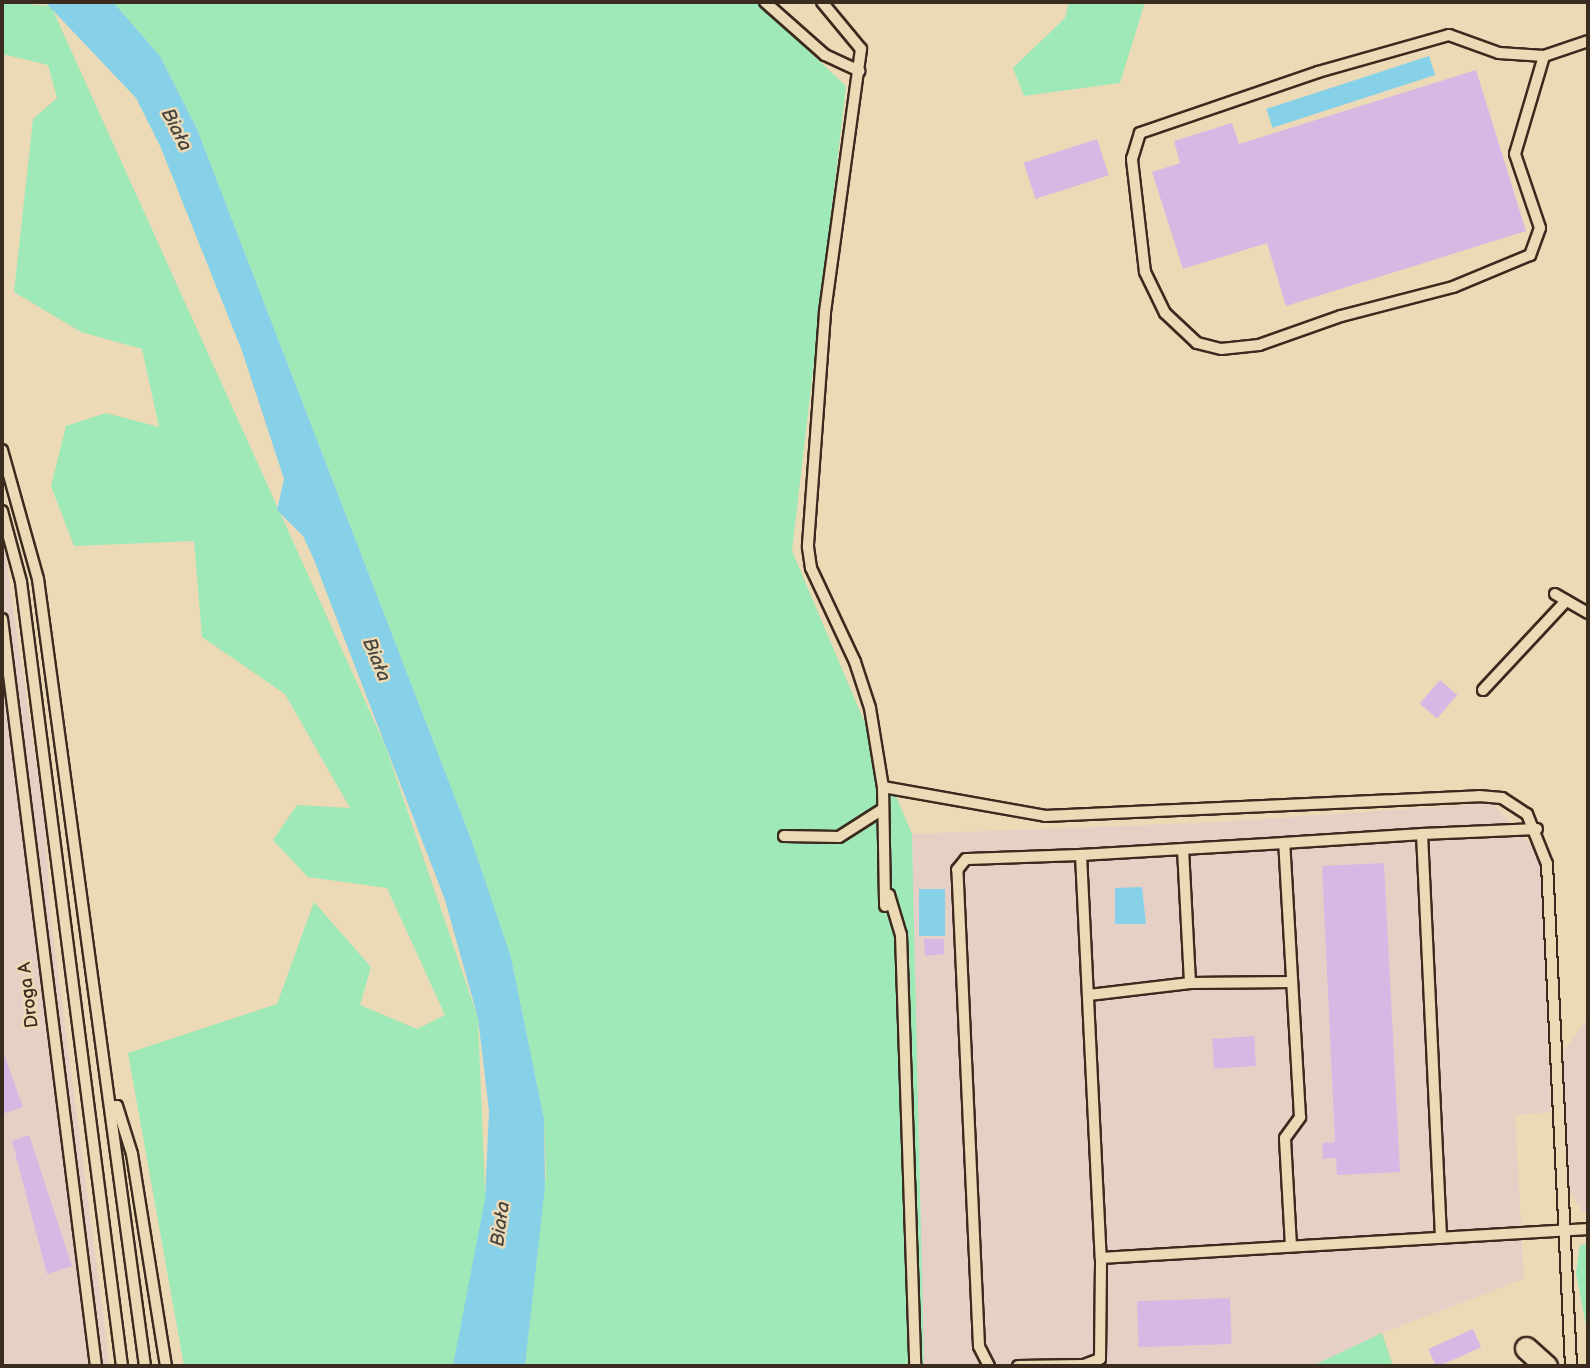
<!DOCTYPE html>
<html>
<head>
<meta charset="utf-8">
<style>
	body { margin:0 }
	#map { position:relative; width:1590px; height:1368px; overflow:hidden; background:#ecdab7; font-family:"Balsamiq Sans",sans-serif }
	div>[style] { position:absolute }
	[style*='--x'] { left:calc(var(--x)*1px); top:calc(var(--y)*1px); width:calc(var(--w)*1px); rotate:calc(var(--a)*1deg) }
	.built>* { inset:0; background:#e6d0c5 }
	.green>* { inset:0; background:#9fe8b7 }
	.water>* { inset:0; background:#87d1e8; transform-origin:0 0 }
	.building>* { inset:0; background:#d7b8e5; transform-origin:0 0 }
	.roads { filter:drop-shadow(2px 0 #3b2a1e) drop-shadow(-2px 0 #3b2a1e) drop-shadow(0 2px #3b2a1e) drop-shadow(0 -2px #3b2a1e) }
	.lane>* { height:10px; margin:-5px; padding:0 5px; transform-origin:5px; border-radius:5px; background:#ecdab7 }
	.street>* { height:21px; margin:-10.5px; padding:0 10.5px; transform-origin:10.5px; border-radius:10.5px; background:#ecdab7 }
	span { translate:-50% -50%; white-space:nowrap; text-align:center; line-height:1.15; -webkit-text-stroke:5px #ecdab7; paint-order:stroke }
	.street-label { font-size:18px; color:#3b2a1e }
	.water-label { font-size:19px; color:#46433c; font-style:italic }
	.frame { position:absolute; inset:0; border:4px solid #3b2a1e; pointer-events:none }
</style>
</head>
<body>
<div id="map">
	<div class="built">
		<div style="clip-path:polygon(2px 531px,44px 816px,51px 919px,110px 1366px,2px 1366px)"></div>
		<div style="clip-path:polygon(1492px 803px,1540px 854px,1551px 1112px,1515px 1115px,1524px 1279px,1382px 1333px,1312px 1366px,924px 1366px,912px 834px,1220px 822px)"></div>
		<div style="clip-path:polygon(1588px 1018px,1588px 1213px,1584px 1213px,1568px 1188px,1562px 1053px)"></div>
	</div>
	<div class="green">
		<div style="clip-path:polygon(2px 2px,51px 6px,385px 745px,478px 1018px,492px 1366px,184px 1366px,128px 1053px,277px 1004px,314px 902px,371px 967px,360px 1005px,417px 1029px,445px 1015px,387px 888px,308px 877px,273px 840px,297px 805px,350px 808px,285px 694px,202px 637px,194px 541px,74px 546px,51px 486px,66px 426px,106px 413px,159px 427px,142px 349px,81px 332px,14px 292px,33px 119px,57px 98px,48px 65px,2px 54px)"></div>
		<div style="clip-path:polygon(113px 2px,756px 2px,846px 86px,792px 551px,912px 834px,924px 1366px,525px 1366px,546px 1173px,544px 1119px,511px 957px,471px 839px,197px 129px,160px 56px)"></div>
		<div style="clip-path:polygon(1069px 2px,1145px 2px,1120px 83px,1024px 96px,1013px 68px,1065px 18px)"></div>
		<div style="clip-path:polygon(1588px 1244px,1588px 1336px,1576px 1273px,1580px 1245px)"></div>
		<div style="clip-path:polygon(1382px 1333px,1393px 1366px,1312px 1366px)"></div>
	</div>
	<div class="water">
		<div style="clip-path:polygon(45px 2px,113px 2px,160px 56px,197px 129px,471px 839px,511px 957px,544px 1119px,545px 1186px,525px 1366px,453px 1366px,485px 1199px,489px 1111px,478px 1018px,445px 900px,314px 560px,303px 536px,277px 510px,284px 479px,242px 351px,161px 148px,136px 98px)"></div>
		<div style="left:1429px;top:56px;width:20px;height:171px;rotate:72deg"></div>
		<div style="clip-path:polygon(1142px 887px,1146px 924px,1115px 924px,1115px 888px)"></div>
		<div style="left:945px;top:889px;width:47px;height:26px;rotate:90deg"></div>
	</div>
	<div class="building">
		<div style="clip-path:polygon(1476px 70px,1526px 231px,1286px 306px,1267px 243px,1183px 269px,1152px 172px,1180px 163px,1174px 141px,1232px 123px,1239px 144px)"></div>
		<div style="left:1097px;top:139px;width:38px;height:77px;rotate:72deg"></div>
		<div style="left:1440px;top:680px;width:23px;height:31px;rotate:41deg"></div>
		<div style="clip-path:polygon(1384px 863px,1400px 1172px,1337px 1175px,1336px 1158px,1323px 1159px,1322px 1143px,1335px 1142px,1322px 866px)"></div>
		<div style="clip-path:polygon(924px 939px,944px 939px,944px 954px,925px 956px)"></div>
		<div style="left:1254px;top:1036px;width:30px;height:42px;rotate:86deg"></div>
		<div style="clip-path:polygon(2px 1049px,23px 1107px,2px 1114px)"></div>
		<div style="clip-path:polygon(29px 1135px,72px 1266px,47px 1274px,12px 1141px)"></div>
		<div style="left:1230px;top:1298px;width:46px;height:93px;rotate:88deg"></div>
		<div style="left:1473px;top:1329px;width:20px;height:49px;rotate:66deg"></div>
	</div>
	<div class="roads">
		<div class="lane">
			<div style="--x:765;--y:2;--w:80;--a:41.5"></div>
			<div style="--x:825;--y:55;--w:38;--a:25"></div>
			<div style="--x:822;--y:2;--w:61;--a:50.3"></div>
			<div style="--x:861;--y:49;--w:266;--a:97.8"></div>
			<div style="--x:825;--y:313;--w:235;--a:94.2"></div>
			<div style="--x:808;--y:547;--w:21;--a:82"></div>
			<div style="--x:811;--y:568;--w:104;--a:64.9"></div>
			<div style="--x:855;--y:662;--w:48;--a:71.9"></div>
			<div style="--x:870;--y:708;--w:80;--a:80.7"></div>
			<div style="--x:883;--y:787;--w:165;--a:10.1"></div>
			<div style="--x:1045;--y:816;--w:434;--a:-2.6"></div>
			<div style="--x:1479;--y:796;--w:23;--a:5"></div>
			<div style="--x:1502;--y:798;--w:30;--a:33"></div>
			<div style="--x:1527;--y:814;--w:54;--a:68.2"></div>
			<div style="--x:1547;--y:864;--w:503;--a:87.26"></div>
			<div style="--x:1544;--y:56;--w:102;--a:106.5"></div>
			<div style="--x:1515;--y:154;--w:78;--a:71.3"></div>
			<div style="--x:1540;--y:228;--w:29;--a:110"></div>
			<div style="--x:1530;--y:255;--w:83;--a:157.4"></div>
			<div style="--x:1453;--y:287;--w:116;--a:165.5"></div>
			<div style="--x:1341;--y:316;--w:87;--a:160.5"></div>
			<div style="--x:1259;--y:345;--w:38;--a:174"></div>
			<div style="--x:1221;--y:349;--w:25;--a:-166"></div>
			<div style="--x:1197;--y:343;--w:44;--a:-136.8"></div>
			<div style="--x:1165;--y:313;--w:46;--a:-116"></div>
			<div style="--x:1145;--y:272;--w:114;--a:-96.6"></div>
			<div style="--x:1132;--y:159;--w:27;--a:-73"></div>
			<div style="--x:1140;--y:133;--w:188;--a:-18.9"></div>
			<div style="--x:1318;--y:72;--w:136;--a:-15.8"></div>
			<div style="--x:1449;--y:35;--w:53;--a:19.8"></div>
			<div style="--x:1499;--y:53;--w:45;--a:3.8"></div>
			<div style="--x:1544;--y:56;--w:46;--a:-18.8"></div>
			<div style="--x:2;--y:450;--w:134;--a:74.4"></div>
			<div style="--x:38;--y:579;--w:794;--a:82.26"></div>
			<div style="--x:2;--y:511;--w:73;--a:75"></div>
			<div style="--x:21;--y:582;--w:790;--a:82.66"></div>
			<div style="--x:1555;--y:594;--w:38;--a:30"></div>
			<div style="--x:2;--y:619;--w:753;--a:82.83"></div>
			<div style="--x:1483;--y:690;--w:122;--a:-47"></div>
			<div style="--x:883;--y:787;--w:119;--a:89"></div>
			<div style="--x:1422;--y:834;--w:115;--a:-2.5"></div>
			<div style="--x:784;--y:836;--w:55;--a:1"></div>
			<div style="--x:839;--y:837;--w:52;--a:-32.5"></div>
			<div style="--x:1284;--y:843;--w:203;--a:176.6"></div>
			<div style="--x:1081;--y:855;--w:403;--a:87.2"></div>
			<div style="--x:1101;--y:1258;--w:488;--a:-3.4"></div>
			<div style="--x:1183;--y:849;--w:134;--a:87"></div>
			<div style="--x:1190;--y:983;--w:102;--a:-0.6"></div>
			<div style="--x:885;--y:895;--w:4;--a:0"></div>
			<div style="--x:889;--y:895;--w:42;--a:73.3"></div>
			<div style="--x:901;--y:935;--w:431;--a:88.1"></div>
			<div style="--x:1089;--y:995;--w:102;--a:-6.8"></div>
			<div style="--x:110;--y:1107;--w:7;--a:-8"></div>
			<div style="--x:117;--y:1106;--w:50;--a:72.6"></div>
			<div style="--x:132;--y:1154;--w:215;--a:80.9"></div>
			<div style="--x:1291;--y:1246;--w:108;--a:-93.2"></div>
			<div style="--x:1285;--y:1138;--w:26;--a:-54"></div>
			<div style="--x:1300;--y:1117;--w:274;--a:-93.3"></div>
			<div style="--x:1284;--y:843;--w:138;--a:-3.7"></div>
			<div style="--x:1422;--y:834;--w:404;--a:87.3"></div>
			<div style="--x:989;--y:1366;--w:22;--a:-117"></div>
			<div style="--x:979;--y:1346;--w:477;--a:-92.6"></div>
			<div style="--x:957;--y:870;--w:14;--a:-51"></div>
			<div style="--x:966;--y:859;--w:115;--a:-2"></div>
			<div style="--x:1018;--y:1366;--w:66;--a:-0.9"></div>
			<div style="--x:1084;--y:1365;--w:17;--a:-21"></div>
			<div style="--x:1100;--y:1359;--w:101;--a:-89.4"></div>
		</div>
		<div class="street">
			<div style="--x:1526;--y:1348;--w:27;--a:42"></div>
		</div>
	</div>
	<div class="street-label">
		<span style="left:29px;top:995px;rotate:-97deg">Droga A</span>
	</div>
	<div class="water-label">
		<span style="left:176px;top:130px;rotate:63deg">Biała</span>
		<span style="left:376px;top:660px;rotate:68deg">Biała</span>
		<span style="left:501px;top:1224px;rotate:-82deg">Biała</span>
	</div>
	<div class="frame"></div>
</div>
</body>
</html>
